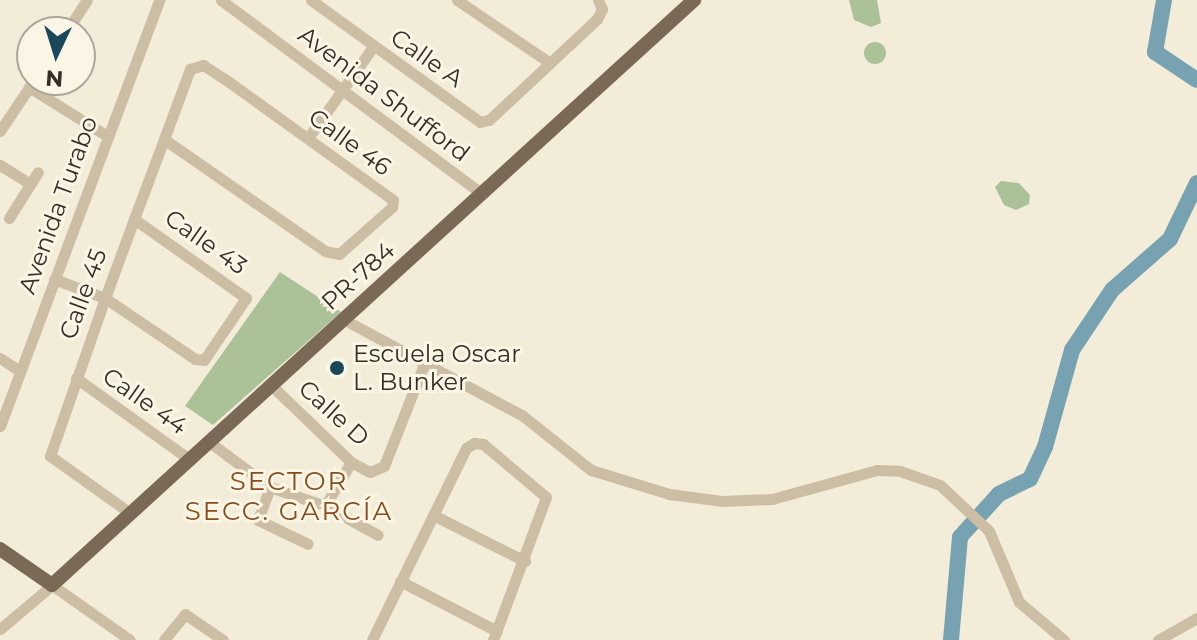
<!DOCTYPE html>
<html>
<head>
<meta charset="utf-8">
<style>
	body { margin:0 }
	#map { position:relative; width:1197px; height:640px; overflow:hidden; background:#f3ecd8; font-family:Montserrat,sans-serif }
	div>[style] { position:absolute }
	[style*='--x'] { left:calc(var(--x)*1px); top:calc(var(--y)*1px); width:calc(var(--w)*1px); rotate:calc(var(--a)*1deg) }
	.green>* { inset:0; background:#abc298 }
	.round { border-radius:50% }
	.river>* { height:16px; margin:-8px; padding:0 8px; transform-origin:8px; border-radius:8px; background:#76a2b1 }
	.minor>* { height:11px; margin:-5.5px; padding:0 5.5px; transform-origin:5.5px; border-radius:5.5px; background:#cbbea4 }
	.major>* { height:14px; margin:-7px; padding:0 7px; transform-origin:7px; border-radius:7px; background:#796956 }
	.dots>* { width:22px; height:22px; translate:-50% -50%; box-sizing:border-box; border:4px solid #faf5e5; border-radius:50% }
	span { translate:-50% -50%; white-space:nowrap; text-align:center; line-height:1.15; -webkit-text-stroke:6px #faf5e5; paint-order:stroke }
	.street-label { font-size:24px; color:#362e26 }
	.poi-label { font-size:24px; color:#362e26 }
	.left { translate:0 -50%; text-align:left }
	.neighbourhood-label { font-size:26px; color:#894d1b; letter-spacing:2px }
	.north { position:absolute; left:16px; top:16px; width:80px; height:80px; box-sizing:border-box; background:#faf5e5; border:2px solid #aca599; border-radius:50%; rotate:184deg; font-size:22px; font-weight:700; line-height:32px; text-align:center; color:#362e26 }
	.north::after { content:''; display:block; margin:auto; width:28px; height:36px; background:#19485a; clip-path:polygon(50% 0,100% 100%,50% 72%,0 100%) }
</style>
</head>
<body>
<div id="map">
	<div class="green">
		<div style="clip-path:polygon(877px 0,881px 23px,871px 27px,854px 20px,849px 0)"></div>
		<div class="round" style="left:864px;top:42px;width:22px;height:22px"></div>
		<div style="clip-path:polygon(1001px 181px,1019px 183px,1030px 195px,1029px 204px,1016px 210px,1004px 205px,995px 187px)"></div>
		<div style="clip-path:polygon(280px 272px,341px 312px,213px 425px,185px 406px)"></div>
	</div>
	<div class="river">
		<div style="--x:1164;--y:0;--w:53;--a:99.8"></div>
		<div style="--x:1155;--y:52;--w:50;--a:33.7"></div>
		<div style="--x:951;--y:640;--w:103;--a:-85"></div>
		<div style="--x:960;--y:537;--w:58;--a:-47.8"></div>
		<div style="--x:999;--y:494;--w:34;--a:-26"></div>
		<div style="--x:1030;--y:479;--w:35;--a:-65"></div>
		<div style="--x:1045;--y:447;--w:101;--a:-74.4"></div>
		<div style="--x:1072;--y:350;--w:72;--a:-56.3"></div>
		<div style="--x:1112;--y:290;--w:77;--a:-41.3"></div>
		<div style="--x:1170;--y:239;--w:62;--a:-64.3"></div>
	</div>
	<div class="minor">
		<div style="--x:221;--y:0;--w:325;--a:36.6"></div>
		<div style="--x:311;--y:0;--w:208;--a:35.8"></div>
		<div style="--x:480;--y:122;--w:9;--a:-13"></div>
		<div style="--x:489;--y:120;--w:148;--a:-43.1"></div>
		<div style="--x:597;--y:19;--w:11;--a:-63"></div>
		<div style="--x:602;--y:9;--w:10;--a:-114"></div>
		<div style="--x:457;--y:0;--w:112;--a:34.1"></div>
		<div style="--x:66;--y:32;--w:38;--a:-57"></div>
		<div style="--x:29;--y:87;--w:92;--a:32.1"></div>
		<div style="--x:0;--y:131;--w:61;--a:-56.3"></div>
		<div style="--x:308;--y:138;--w:112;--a:-54.5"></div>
		<div style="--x:0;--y:165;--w:36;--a:32"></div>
		<div style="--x:9;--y:218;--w:54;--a:-57.8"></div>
		<div style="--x:54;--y:279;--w:54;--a:20.4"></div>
		<div style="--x:105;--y:298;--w:109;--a:34.1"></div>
		<div style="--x:195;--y:359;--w:9;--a:6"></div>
		<div style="--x:204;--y:360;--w:75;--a:-55.9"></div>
		<div style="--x:246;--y:298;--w:137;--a:-144.8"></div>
		<div style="--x:343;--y:319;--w:204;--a:28.3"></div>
		<div style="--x:523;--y:416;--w:87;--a:38.5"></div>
		<div style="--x:591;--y:470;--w:82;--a:17.1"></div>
		<div style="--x:669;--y:494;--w:53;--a:7.5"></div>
		<div style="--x:722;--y:501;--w:50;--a:-2.3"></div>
		<div style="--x:772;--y:499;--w:109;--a:-15.4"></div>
		<div style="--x:877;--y:470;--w:23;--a:2"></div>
		<div style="--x:900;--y:471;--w:42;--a:19.3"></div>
		<div style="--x:940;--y:485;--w:67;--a:43.2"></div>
		<div style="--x:989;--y:531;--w:77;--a:67.1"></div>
		<div style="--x:1019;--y:602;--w:59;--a:40.2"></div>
		<div style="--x:0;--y:358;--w:24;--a:33"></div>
		<div style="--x:76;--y:378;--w:139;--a:35.6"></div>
		<div style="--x:271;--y:385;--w:111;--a:43.9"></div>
		<div style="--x:351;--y:462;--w:21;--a:28"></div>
		<div style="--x:370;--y:472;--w:15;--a:-23"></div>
		<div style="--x:384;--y:466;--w:112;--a:-68.5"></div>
		<div style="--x:0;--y:426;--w:455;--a:-69.5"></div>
		<div style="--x:208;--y:441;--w:77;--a:36.6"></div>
		<div style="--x:270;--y:487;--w:58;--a:19.1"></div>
		<div style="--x:325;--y:506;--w:60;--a:28.7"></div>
		<div style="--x:270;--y:487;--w:35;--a:110"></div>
		<div style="--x:258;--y:520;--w:55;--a:25.6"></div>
		<div style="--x:325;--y:506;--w:51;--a:-59.4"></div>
		<div style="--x:130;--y:513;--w:98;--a:-144.5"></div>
		<div style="--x:50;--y:456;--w:167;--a:-70.8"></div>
		<div style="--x:105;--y:298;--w:84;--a:-69.8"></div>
		<div style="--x:134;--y:219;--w:85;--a:-69.4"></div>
		<div style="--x:164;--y:139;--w:75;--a:-69.6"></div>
		<div style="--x:190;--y:69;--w:14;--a:-17"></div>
		<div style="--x:203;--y:65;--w:31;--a:33"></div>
		<div style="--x:229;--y:82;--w:202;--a:35.7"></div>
		<div style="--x:393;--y:200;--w:7;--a:98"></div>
		<div style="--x:392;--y:207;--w:71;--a:138.4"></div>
		<div style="--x:339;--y:254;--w:14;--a:-168"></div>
		<div style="--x:325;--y:251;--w:196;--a:-145.2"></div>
		<div style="--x:433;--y:515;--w:103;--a:26.6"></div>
		<div style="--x:400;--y:581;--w:109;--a:27.3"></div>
		<div style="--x:0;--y:629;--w:68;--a:-40.2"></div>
		<div style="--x:52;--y:585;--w:95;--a:35.2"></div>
		<div style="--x:164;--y:640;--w:33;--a:-51"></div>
		<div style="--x:185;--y:614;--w:46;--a:34.4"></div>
		<div style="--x:372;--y:640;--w:214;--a:-63.9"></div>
		<div style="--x:466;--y:448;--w:9;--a:-32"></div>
		<div style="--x:474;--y:443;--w:9;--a:6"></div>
		<div style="--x:483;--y:444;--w:82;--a:40.1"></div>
		<div style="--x:546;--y:497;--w:153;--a:110.3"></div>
		<div style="--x:1158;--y:640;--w:45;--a:-29.4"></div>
	</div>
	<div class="major">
		<div style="--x:0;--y:549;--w:63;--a:34.7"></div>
		<div style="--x:52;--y:585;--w:869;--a:-42.34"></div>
	</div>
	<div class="dots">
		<div style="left:337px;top:368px;background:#19485a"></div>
	</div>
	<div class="street-label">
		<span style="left:427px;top:58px;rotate:35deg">Calle A</span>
		<span style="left:384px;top:94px;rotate:37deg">Avenida Shufford</span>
		<span style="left:350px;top:142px;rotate:36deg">Calle 46</span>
		<span style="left:58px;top:205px;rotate:-70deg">Avenida Turabo</span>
		<span style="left:206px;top:242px;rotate:35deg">Calle 43</span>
		<span style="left:358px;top:276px;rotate:-42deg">PR-784</span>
		<span style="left:83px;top:294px;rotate:-70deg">Calle 45</span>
		<span style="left:145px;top:401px;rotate:35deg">Calle 44</span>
		<span style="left:334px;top:413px;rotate:42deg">Calle D</span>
	</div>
	<div class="poi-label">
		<span class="left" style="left:353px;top:368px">Escuela Oscar<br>L. Bunker</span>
	</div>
	<div class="neighbourhood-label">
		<span style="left:289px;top:497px">SECTOR<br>SECC. GARCÍA</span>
	</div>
	<div class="north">N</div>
</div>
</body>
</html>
